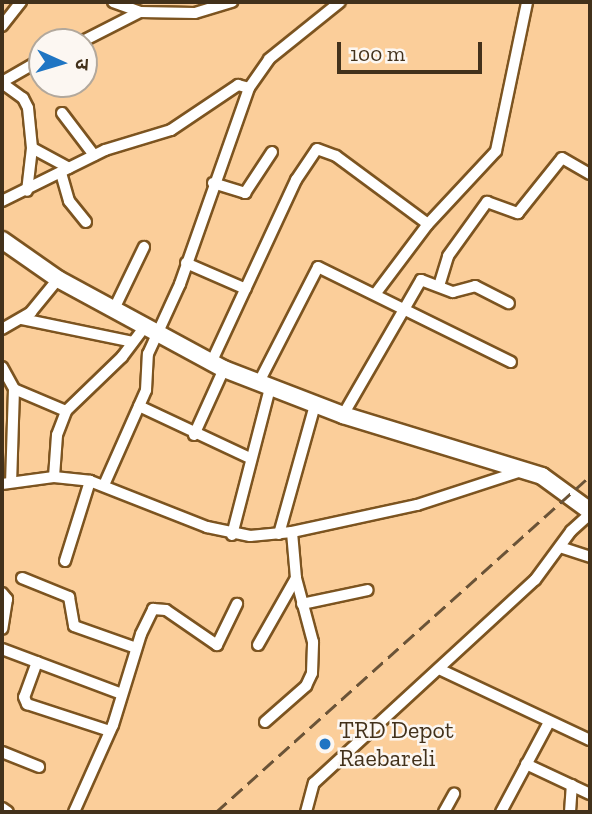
<!DOCTYPE html>
<html>
<head>
<meta charset="utf-8">
<style>
	body { margin:0 }
	#map { position:relative; width:592px; height:814px; overflow:hidden; background:#fbce9a; font-family:"Zilla Slab","Noto Sans Devanagari",serif }
	div>[style] { position:absolute }
	[style*='--x'] { left:calc(var(--x)*1px); top:calc(var(--y)*1px); width:calc(var(--w)*1px); rotate:calc(var(--a)*1deg) }
	.roads { filter:drop-shadow(2px 0 #7c5420) drop-shadow(-2px 0 #7c5420) drop-shadow(0 2px #7c5420) drop-shadow(0 -2px #7c5420) }
	.street>* { height:10px; margin:-5px; padding:0 5px; transform-origin:5px; border-radius:5px; background:#fff }
	.secondary>* { height:16px; margin:-8px; padding:0 8px; transform-origin:8px; border-radius:8px; background:#fff }
	.rail>* { height:2.5px; margin-top:-1.25px; transform-origin:0; background:repeating-linear-gradient(90deg,#6a5337 0 14px,transparent 0 21px) }
	.dots>* { width:19px; height:19px; translate:-50% -50%; box-sizing:border-box; border:4px solid #fcf7f2; border-radius:50% }
	span { translate:-50% -50%; white-space:nowrap; text-align:center; line-height:1.15; -webkit-text-stroke:5px #fcf7f2; paint-order:stroke }
	.poi-label { font-size:24px; color:#42311b }
	.left { translate:0 -50%; text-align:left }
	.frame { position:absolute; inset:0; border:4px solid #42311b; pointer-events:none }
	.north { position:absolute; left:28px; top:28px; width:70px; height:70px; box-sizing:border-box; background:#fcf7f2; border:2px solid #b2a89c; border-radius:50%; rotate:94deg; font-size:19px; font-weight:700; line-height:28px; text-align:center; color:#42311b }
	.north::after { content:''; display:block; margin:auto; width:24px; height:32px; background:#1f75c3; clip-path:polygon(50% 0,100% 100%,50% 72%,0 100%) }
	.scale { position:absolute; left:337px; top:42px; width:145px; height:32px; box-sizing:border-box; border:4px solid #42311b; border-top:0; padding-left:9px; font-size:21px; line-height:24px; white-space:nowrap; color:#42311b; -webkit-text-stroke:5px #fcf7f2; paint-order:stroke }
</style>
</head>
<body>
<div id="map">
	<div class="roads">
		<div class="street">
			<div style="--x:113;--y:2;--w:29;--a:20"></div>
			<div style="--x:2;--y:26;--w:31;--a:-52"></div>
			<div style="--x:81;--y:42;--w:66;--a:-27"></div>
			<div style="--x:140;--y:12;--w:55;--a:1"></div>
			<div style="--x:195;--y:13;--w:39;--a:-17"></div>
			<div style="--x:2;--y:82;--w:46;--a:-29.9"></div>
			<div style="--x:2;--y:83;--w:26;--a:36"></div>
			<div style="--x:23;--y:98;--w:11;--a:63"></div>
			<div style="--x:28;--y:108;--w:40;--a:84.3"></div>
			<div style="--x:32;--y:148;--w:43;--a:96.6"></div>
			<div style="--x:62;--y:113;--w:53;--a:52.7"></div>
			<div style="--x:32;--y:148;--w:42;--a:28.4"></div>
			<div style="--x:61;--y:173;--w:29;--a:74"></div>
			<div style="--x:69;--y:201;--w:27;--a:51"></div>
			<div style="--x:213;--y:183;--w:34;--a:17"></div>
			<div style="--x:245;--y:193;--w:49;--a:-56.6"></div>
			<div style="--x:2;--y:201;--w:115;--a:-26.3"></div>
			<div style="--x:105;--y:150;--w:69;--a:-16.9"></div>
			<div style="--x:171;--y:130;--w:81;--a:-33.9"></div>
			<div style="--x:238;--y:85;--w:11;--a:15"></div>
			<div style="--x:186;--y:263;--w:65;--a:23.4"></div>
			<div style="--x:439;--y:286;--w:31;--a:-73"></div>
			<div style="--x:448;--y:256;--w:67;--a:-54.2"></div>
			<div style="--x:487;--y:202;--w:33;--a:20"></div>
			<div style="--x:518;--y:213;--w:70;--a:-51.3"></div>
			<div style="--x:562;--y:158;--w:32;--a:30"></div>
			<div style="--x:376;--y:293;--w:86;--a:-53"></div>
			<div style="--x:428;--y:224;--w:100;--a:-47"></div>
			<div style="--x:496;--y:151;--w:152;--a:-78.2"></div>
			<div style="--x:114;--y:309;--w:69;--a:-64.2"></div>
			<div style="--x:22;--y:319;--w:113;--a:11.7"></div>
			<div style="--x:2;--y:329;--w:34;--a:-30"></div>
			<div style="--x:31;--y:312;--w:43;--a:-50.7"></div>
			<div style="--x:211;--y:363;--w:202;--a:-65.1"></div>
			<div style="--x:296;--y:180;--w:37;--a:-56"></div>
			<div style="--x:317;--y:149;--w:20;--a:20"></div>
			<div style="--x:336;--y:156;--w:114;--a:36.5"></div>
			<div style="--x:2;--y:367;--w:25;--a:61"></div>
			<div style="--x:14;--y:389;--w:93;--a:91.8"></div>
			<div style="--x:259;--y:382;--w:129;--a:-62.8"></div>
			<div style="--x:318;--y:267;--w:215;--a:26.2"></div>
			<div style="--x:14;--y:389;--w:56;--a:22.9"></div>
			<div style="--x:139;--y:406;--w:123;--a:25.1"></div>
			<div style="--x:343;--y:415;--w:156;--a:-60"></div>
			<div style="--x:421;--y:280;--w:34;--a:21"></div>
			<div style="--x:453;--y:292;--w:23;--a:-15"></div>
			<div style="--x:475;--y:286;--w:38;--a:27"></div>
			<div style="--x:194;--y:435;--w:72;--a:-65.6"></div>
			<div style="--x:54;--y:477;--w:42;--a:-85.9"></div>
			<div style="--x:57;--y:435;--w:26;--a:-69"></div>
			<div style="--x:66;--y:411;--w:78;--a:-44"></div>
			<div style="--x:122;--y:357;--w:39;--a:-53"></div>
			<div style="--x:2;--y:484;--w:52;--a:-7.7"></div>
			<div style="--x:54;--y:477;--w:36;--a:6"></div>
			<div style="--x:90;--y:481;--w:126;--a:21.5"></div>
			<div style="--x:207;--y:527;--w:44;--a:11.8"></div>
			<div style="--x:250;--y:536;--w:42;--a:-5.4"></div>
			<div style="--x:292;--y:532;--w:128;--a:-12.2"></div>
			<div style="--x:417;--y:505;--w:109;--a:-18.1"></div>
			<div style="--x:104;--y:485;--w:104;--a:-66.1"></div>
			<div style="--x:146;--y:390;--w:36;--a:-87"></div>
			<div style="--x:148;--y:354;--w:77;--a:-65.4"></div>
			<div style="--x:180;--y:284;--w:208;--a:-70.6"></div>
			<div style="--x:249;--y:88;--w:35;--a:-55"></div>
			<div style="--x:269;--y:59;--w:91;--a:-38.8"></div>
			<div style="--x:279;--y:534;--w:134;--a:-74.4"></div>
			<div style="--x:232;--y:535;--w:152;--a:-75.5"></div>
			<div style="--x:560;--y:547;--w:32;--a:18"></div>
			<div style="--x:65;--y:561;--w:84;--a:-72.6"></div>
			<div style="--x:22;--y:578;--w:51;--a:22"></div>
			<div style="--x:69;--y:597;--w:29;--a:80"></div>
			<div style="--x:74;--y:626;--w:66;--a:19.5"></div>
			<div style="--x:2;--y:593;--w:8;--a:50"></div>
			<div style="--x:7;--y:599;--w:30;--a:99"></div>
			<div style="--x:302;--y:604;--w:67;--a:-12"></div>
			<div style="--x:258;--y:645;--w:77;--a:-60.4"></div>
			<div style="--x:296;--y:578;--w:46;--a:-95"></div>
			<div style="--x:2;--y:649;--w:128;--a:20.6"></div>
			<div style="--x:37;--y:662;--w:37;--a:110"></div>
			<div style="--x:24;--y:697;--w:8;--a:67"></div>
			<div style="--x:27;--y:704;--w:87;--a:18"></div>
			<div style="--x:439;--y:669;--w:167;--a:25.2"></div>
			<div style="--x:265;--y:722;--w:55;--a:-41.3"></div>
			<div style="--x:306;--y:686;--w:14;--a:-65"></div>
			<div style="--x:312;--y:673;--w:31;--a:-88"></div>
			<div style="--x:313;--y:642;--w:66;--a:-104.9"></div>
			<div style="--x:2;--y:752;--w:40;--a:22"></div>
			<div style="--x:526;--y:764;--w:71;--a:25.1"></div>
			<div style="--x:2;--y:808;--w:7;--a:34"></div>
			<div style="--x:74;--y:812;--w:95;--a:-65.9"></div>
			<div style="--x:113;--y:725;--w:95;--a:-72.9"></div>
			<div style="--x:141;--y:634;--w:28;--a:-64"></div>
			<div style="--x:153;--y:609;--w:13;--a:4"></div>
			<div style="--x:166;--y:610;--w:62;--a:34.5"></div>
			<div style="--x:217;--y:645;--w:46;--a:-64"></div>
			<div style="--x:306;--y:812;--w:30;--a:-75"></div>
			<div style="--x:314;--y:783;--w:300;--a:-42.6"></div>
			<div style="--x:535;--y:580;--w:61;--a:-53.7"></div>
			<div style="--x:571;--y:531;--w:25;--a:-42"></div>
			<div style="--x:444;--y:812;--w:21;--a:-61"></div>
			<div style="--x:501;--y:812;--w:100;--a:-61.9"></div>
			<div style="--x:570;--y:812;--w:27;--a:-86"></div>
		</div>
		<div class="secondary">
			<div style="--x:2;--y:240;--w:68;--a:34.9"></div>
			<div style="--x:58;--y:279;--w:189;--a:28.5"></div>
			<div style="--x:224;--y:369;--w:128;--a:21.1"></div>
			<div style="--x:343;--y:415;--w:208;--a:17"></div>
			<div style="--x:542;--y:476;--w:59;--a:36.1"></div>
		</div>
	</div>
	<div class="rail">
		<div style="--x:216;--y:812;--w:503;--a:-41.94"></div>
	</div>
	<div class="dots">
		<div style="left:325px;top:744px;background:#1f75c3"></div>
	</div>
	<div class="poi-label">
		<span class="left" style="left:339px;top:744px">TRD Depot<br>Raebareli</span>
	</div>
	<div class="frame"></div>
	<div class="north">उ</div>
	<div class="scale">100 m</div>
</div>
</body>
</html>
